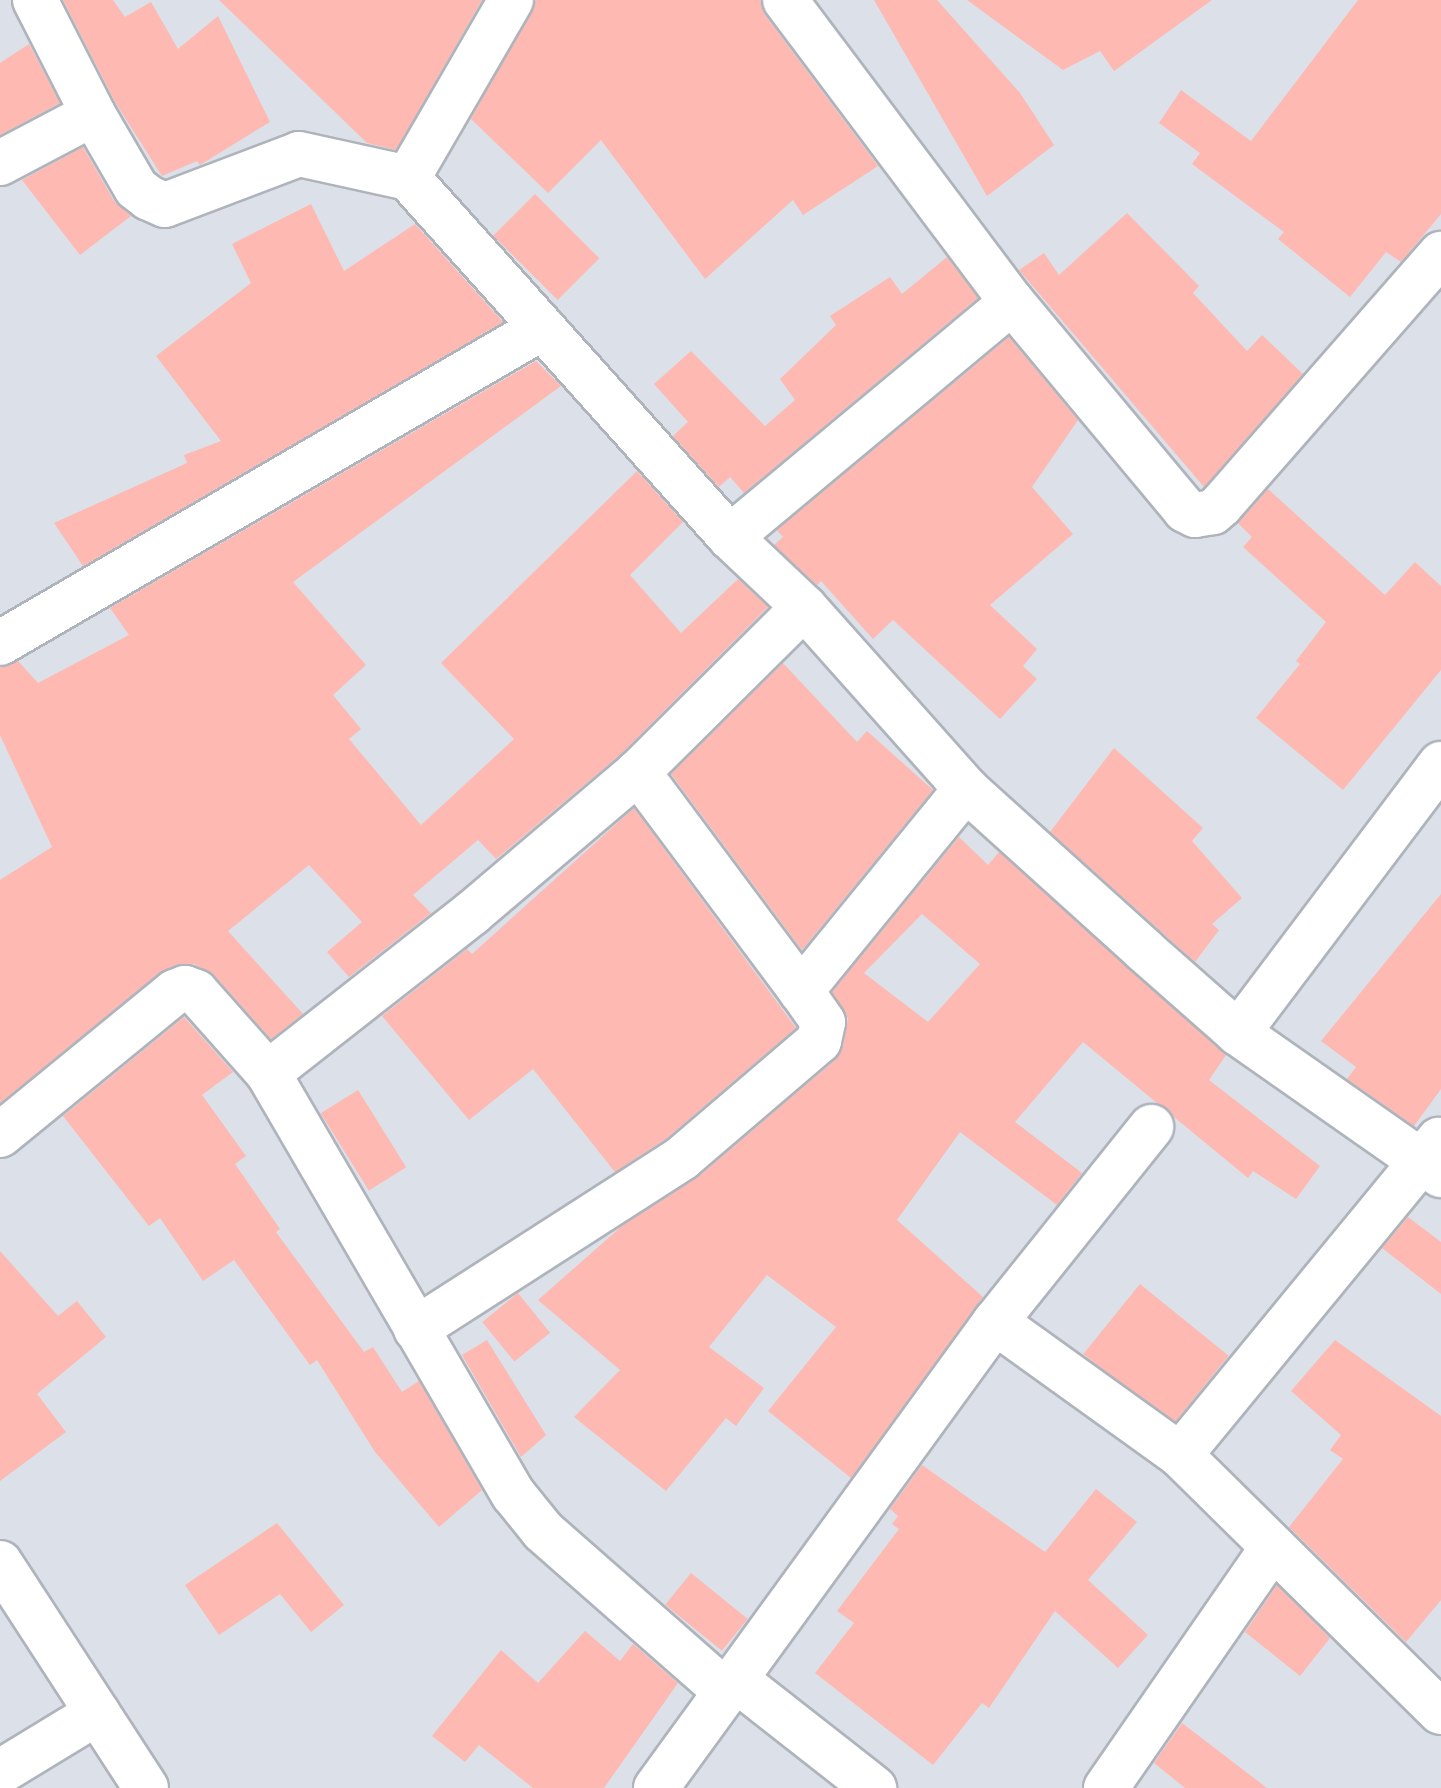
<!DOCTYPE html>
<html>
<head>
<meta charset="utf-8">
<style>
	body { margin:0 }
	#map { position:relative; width:1441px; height:1788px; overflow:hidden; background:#dce1e9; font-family:"Source Sans 3",sans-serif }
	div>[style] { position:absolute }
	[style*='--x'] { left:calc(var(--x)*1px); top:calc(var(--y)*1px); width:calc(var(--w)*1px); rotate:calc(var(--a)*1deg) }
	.building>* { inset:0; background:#fdb9b2; transform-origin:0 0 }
	.roads { filter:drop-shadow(2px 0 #afb4bc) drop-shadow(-2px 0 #afb4bc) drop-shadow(0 2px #afb4bc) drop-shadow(0 -2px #afb4bc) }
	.minor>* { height:44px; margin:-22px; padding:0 22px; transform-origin:22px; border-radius:22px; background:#fff }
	span { translate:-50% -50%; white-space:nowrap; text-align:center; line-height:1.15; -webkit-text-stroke:7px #dce1e9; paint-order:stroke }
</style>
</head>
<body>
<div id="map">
	<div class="building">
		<div style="clip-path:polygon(63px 0,113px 0,125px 17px,151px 2px,178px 49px,218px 16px,270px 122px,200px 165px,197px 161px,162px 176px,115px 102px)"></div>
		<div style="clip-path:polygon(219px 0,482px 0,396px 150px,367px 143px)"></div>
		<div style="clip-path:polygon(536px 0,760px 0,765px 15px,878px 166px,803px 215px,793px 200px,705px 279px,601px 140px,548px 193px,471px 119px)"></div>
		<div style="clip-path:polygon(874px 0,937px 0,1020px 93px,1054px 145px,987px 196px)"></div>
		<div style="clip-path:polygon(967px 0,1212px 0,1114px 71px,1100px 51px,1063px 70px)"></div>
		<div style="clip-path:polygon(1358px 0,1441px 0,1441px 214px,1401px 262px,1386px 252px,1350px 297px,1278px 239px,1284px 232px,1192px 164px,1200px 153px,1159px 123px,1181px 90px,1251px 141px)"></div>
		<div style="clip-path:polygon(29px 44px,60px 103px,0 135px,0 63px)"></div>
		<div style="clip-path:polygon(83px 147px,114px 201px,131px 216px,80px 255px,22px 180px)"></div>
		<div style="left:535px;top:194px;width:91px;height:59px;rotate:45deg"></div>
		<div style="clip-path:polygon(311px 204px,344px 271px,415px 224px,503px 322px,83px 566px,54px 523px,187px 463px,184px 455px,221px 441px,156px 356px,251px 283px,232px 244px)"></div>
		<div style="clip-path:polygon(1127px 213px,1199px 286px,1193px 293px,1247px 351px,1262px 335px,1303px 374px,1204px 487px,1019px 270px,1044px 253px,1059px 275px)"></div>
		<div style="clip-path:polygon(947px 257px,978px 298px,744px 493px,730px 477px,719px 487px,673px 436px,688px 422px,654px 384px,691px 351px,765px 426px,795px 400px,780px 379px,836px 325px,830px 316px,890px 277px,902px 294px)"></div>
		<div style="clip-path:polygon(1009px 337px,1078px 420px,1032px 487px,1073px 534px,990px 605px,1037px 649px,1023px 666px,1037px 679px,1000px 719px,893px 620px,873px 639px,821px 581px,817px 585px,774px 545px,783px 537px,777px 530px)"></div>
		<div style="clip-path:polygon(536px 361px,561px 386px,293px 582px,366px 665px,333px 695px,361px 729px,349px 739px,421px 825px,514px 739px,441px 663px,637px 471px,683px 522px,630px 575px,681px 633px,738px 579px,768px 607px,621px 754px,496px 859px,478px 840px,413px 895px,431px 913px,349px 977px,327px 952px,362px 922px,309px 865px,228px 931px,303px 1014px,271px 1039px,214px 975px,194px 964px,176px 965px,159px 973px,0 1103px,0 880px,52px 847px,0 735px,0 668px,18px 661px,38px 683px,129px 635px,110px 608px)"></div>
		<div style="clip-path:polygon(1268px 489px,1385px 595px,1415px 562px,1441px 586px,1441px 670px,1343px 790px,1256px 718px,1300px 664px,1296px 661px,1326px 622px,1243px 547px,1252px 537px,1238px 523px)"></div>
		<div style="clip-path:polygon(783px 663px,857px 742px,867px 731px,933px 790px,802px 950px,671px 774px)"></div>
		<div style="clip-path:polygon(1114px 748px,1203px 828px,1192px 841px,1242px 898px,1212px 924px,1219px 930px,1195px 962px,1050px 832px)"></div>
		<div style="clip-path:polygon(634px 808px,796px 1028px,667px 1138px,615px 1172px,533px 1069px,469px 1120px,382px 1016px,467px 949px,472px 954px)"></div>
		<div style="clip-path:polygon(evenodd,959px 837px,988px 865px,999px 852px,1226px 1055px,1209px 1080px,1320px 1166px,1296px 1199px,1253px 1171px,1248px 1178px,1083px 1042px,1015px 1122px,1082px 1173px,1057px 1205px,960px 1132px,897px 1220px,983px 1297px,851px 1478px,768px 1411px,836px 1327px,767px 1275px,709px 1347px,764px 1388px,736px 1426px,726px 1418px,666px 1491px,574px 1417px,620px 1370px,538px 1300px,622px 1226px,698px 1177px,835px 1060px,843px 1046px,848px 1018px,832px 992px,959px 837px,922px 914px,980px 964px,928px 1022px,864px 973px,922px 914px)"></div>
		<div style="clip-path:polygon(1441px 894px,1441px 1089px,1414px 1126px,1347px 1079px,1356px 1067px,1321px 1041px)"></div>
		<div style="clip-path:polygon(184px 1017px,233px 1072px,202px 1095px,246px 1156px,235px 1164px,280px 1229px,276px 1232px,364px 1352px,373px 1347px,402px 1392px,419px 1381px,482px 1490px,439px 1527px,375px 1452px,317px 1360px,310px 1365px,234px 1260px,203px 1281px,160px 1218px,149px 1226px,63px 1116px)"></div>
		<div style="left:358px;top:1090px;width:91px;height:44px;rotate:58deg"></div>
		<div style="clip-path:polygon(1408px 1217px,1441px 1242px,1441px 1294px,1382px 1248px)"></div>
		<div style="clip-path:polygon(0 1251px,58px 1316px,77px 1301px,106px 1337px,37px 1394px,66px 1432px,0 1481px)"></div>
		<div style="left:1140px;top:1284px;width:114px;height:90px;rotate:39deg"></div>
		<div style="left:518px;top:1293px;width:51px;height:46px;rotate:51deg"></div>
		<div style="clip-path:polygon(487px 1340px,546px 1435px,521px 1457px,462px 1355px)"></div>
		<div style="clip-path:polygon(1335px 1340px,1441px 1416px,1441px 1600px,1406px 1642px,1289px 1527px,1343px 1459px,1330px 1450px,1341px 1435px,1291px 1391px)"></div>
		<div style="clip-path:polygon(922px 1465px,1045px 1552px,1096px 1489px,1137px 1522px,1088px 1580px,1148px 1635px,1118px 1668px,1055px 1611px,989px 1708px,982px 1703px,933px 1765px,815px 1673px,854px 1623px,837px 1611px,899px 1529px,892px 1524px,898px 1516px,890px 1509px)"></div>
		<div style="clip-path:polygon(277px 1523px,344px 1605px,311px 1632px,280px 1594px,219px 1635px,185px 1585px)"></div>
		<div style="left:691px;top:1573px;width:73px;height:41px;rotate:39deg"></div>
		<div style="clip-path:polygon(1277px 1585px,1330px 1638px,1300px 1676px,1245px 1632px)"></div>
		<div style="clip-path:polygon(585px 1631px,620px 1661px,633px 1644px,678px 1683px,604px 1788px,533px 1788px,479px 1745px,465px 1762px,432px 1736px,501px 1650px,538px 1683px)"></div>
		<div style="clip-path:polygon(1182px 1723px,1267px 1788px,1185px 1788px,1154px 1763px)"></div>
	</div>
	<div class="roads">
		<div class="minor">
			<div style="--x:35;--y:0;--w:128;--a:63"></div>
			<div style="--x:93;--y:114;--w:86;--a:59.8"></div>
			<div style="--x:136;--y:188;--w:16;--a:38"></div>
			<div style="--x:149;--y:198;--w:17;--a:24"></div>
			<div style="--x:165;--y:205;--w:143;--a:-20.8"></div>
			<div style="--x:299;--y:154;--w:112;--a:12.4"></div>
			<div style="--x:511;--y:0;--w:206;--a:120.1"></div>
			<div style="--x:408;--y:178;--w:482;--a:48.1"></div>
			<div style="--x:730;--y:537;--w:102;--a:43.4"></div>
			<div style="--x:785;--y:0;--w:378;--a:53.1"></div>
			<div style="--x:1012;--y:302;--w:271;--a:50.2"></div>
			<div style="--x:1185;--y:510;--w:11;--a:27"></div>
			<div style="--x:1195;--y:515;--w:18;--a:-9"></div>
			<div style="--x:1213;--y:512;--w:11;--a:-41"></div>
			<div style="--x:1221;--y:505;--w:334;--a:-48.8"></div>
			<div style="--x:0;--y:163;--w:105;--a:-27.8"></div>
			<div style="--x:730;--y:537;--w:367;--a:-39.8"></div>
			<div style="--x:0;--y:643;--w:627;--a:-30.16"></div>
			<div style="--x:638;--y:772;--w:273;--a:53.3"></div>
			<div style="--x:1238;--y:1033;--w:337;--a:-53"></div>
			<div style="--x:268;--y:1073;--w:259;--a:-38.1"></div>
			<div style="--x:472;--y:913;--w:218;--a:-40.3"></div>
			<div style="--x:638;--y:772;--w:234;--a:-44.8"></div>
			<div style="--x:804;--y:607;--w:244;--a:48.3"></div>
			<div style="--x:966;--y:789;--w:240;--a:42.1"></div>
			<div style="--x:1144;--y:950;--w:125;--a:41.4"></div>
			<div style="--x:1238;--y:1033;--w:248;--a:35"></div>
			<div style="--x:0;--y:1135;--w:226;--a:-39.3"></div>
			<div style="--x:175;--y:992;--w:11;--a:-22"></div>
			<div style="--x:185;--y:988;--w:12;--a:20"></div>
			<div style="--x:196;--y:992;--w:108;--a:48.4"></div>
			<div style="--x:268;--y:1073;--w:488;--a:59.8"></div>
			<div style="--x:514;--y:1495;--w:46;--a:51.1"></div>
			<div style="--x:543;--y:1531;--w:242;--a:41.3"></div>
			<div style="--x:995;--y:1322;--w:228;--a:35.7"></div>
			<div style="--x:1180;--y:1455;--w:366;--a:44.6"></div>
			<div style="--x:416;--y:1329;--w:316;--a:-32.7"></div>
			<div style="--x:682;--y:1158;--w:180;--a:-40.5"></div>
			<div style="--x:819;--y:1041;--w:19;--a:-78"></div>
			<div style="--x:823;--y:1022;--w:38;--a:-125"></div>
			<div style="--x:801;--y:991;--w:261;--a:-50.8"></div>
			<div style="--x:1180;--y:1455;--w:408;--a:-50.6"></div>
			<div style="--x:0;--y:1563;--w:268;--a:57"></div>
			<div style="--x:735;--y:1679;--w:177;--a:38.1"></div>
			<div style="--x:0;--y:1772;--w:114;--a:-31.3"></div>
			<div style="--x:656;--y:1788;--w:576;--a:-53.97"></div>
			<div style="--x:995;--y:1322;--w:250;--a:-51.3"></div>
			<div style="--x:1106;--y:1788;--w:293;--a:-55.3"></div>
		</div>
	</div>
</div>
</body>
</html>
